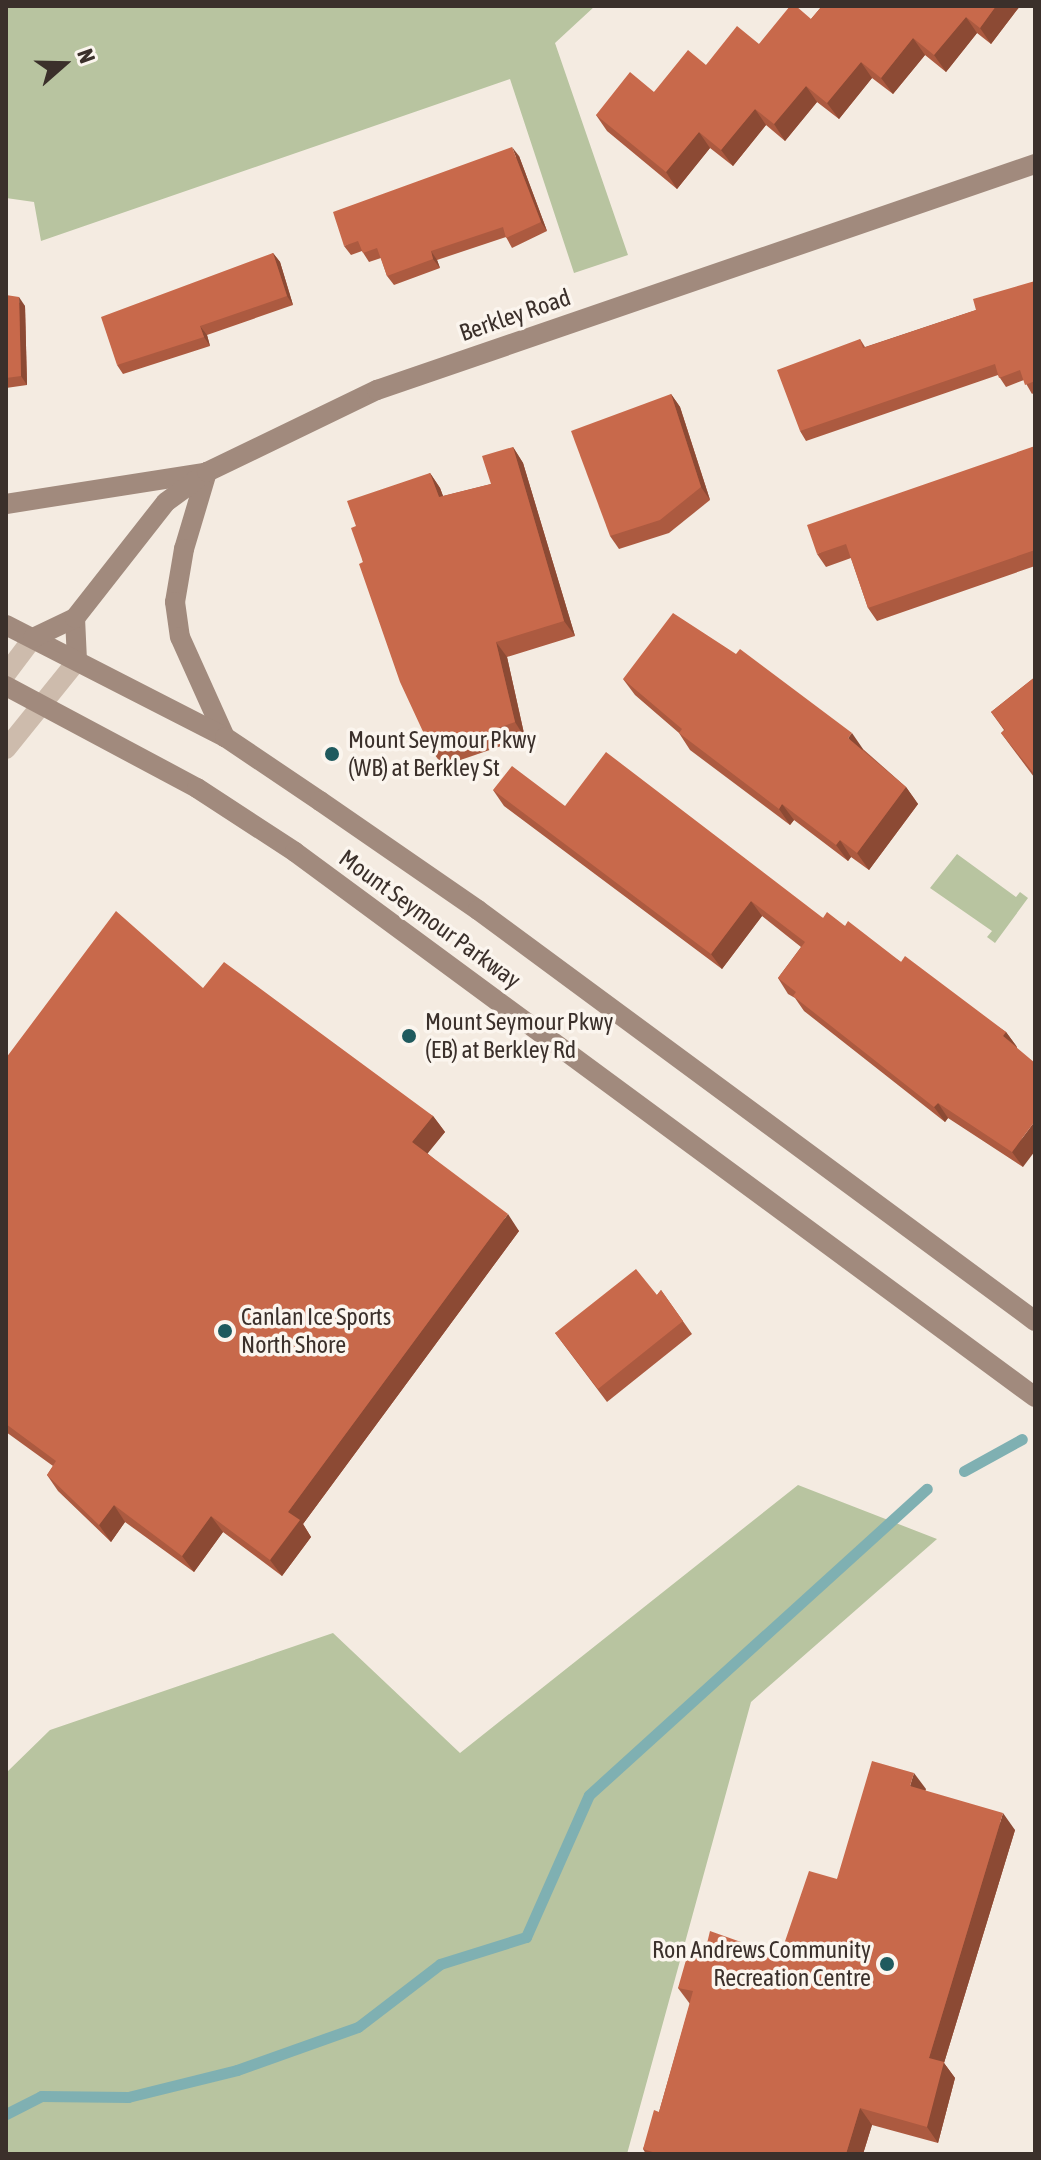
<!DOCTYPE html>
<html>
<head>
<meta charset="utf-8">
<style>
	body { margin:0 }
	#map { position:relative; width:1041px; height:2160px; overflow:hidden; background:#f4ebe1; font-family:"Asap Condensed",sans-serif }
	div>[style] { position:absolute }
	[style*='--x'] { left:calc(var(--x)*1px); top:calc(var(--y)*1px); width:calc(var(--w)*1px); rotate:calc(var(--a)*1deg) }
	.green>* { inset:0; background:#b8c4a0 }
	.stream>* { height:11px; margin:-5.5px; padding:0 5.5px; transform-origin:5.5px; border-radius:5.5px; background:#7fb0b2 }
	.street>* { height:20px; margin:-10px; padding:0 10px; transform-origin:10px; border-radius:10px; background:#cdbbac }
	.secondary>* { height:20px; margin:-10px; padding:0 10px; transform-origin:10px; border-radius:10px; background:#a18a7d }
	.wall>* { inset:0; background:#ac5a40 }
	.shaded-wall>* { inset:0; background:#8c4a34 }
	.building>* { inset:0; background:#c8694b }
	.dots>* { width:22px; height:22px; translate:-50% -50%; box-sizing:border-box; border:4px solid #fbf5ee; border-radius:50% }
	span { translate:-50% -50%; white-space:nowrap; text-align:center; line-height:1.15; -webkit-text-stroke:7px #fbf5ee; paint-order:stroke }
	.street-label { font-size:24px; color:#3b302b }
	.poi-label { font-size:24px; color:#3b302b }
	.left { translate:0 -50%; text-align:left }
	.right { translate:-100% -50%; text-align:right }
	.frame { position:absolute; inset:0; border:8px solid #3b302b; pointer-events:none }
	.north { position:absolute; left:24px; top:24px; width:80px; height:80px; -webkit-text-stroke:6px #fbf5ee; paint-order:stroke; rotate:70deg; font-size:22px; font-weight:700; line-height:32px; text-align:center; color:#3b302b }
	.north::after { content:''; display:block; margin:auto; width:28px; height:36px; background:#3b302b; clip-path:polygon(50% 0,100% 100%,50% 72%,0 100%) }
</style>
</head>
<body>
<div id="map">
	<div class="green">
		<div style="clip-path:polygon(6px 6px,595px 6px,555px 43px,628px 255px,574px 273px,510px 79px,41px 241px,34px 202px,6px 198px)"></div>
		<div style="clip-path:polygon(957px 854px,1016px 897px,1020px 892px,1028px 898px,995px 943px,987px 937px,992px 931px,930px 888px)"></div>
		<div style="clip-path:polygon(798px 1485px,937px 1539px,751px 1702px,627px 2154px,6px 2154px,6px 1773px,50px 1730px,333px 1633px,460px 1753px)"></div>
	</div>
	<div class="stream">
		<div style="--x:964;--y:1471;--w:66;--a:-28.9"></div>
		<div style="--x:6;--y:2114;--w:39;--a:-27"></div>
		<div style="--x:41;--y:2096;--w:87;--a:0.7"></div>
		<div style="--x:128;--y:2097;--w:112;--a:-13.9"></div>
		<div style="--x:237;--y:2070;--w:128;--a:-19.6"></div>
		<div style="--x:358;--y:2027;--w:103;--a:-37.5"></div>
		<div style="--x:440;--y:1964;--w:90;--a:-17.4"></div>
		<div style="--x:526;--y:1937;--w:155;--a:-66.1"></div>
		<div style="--x:589;--y:1795;--w:456;--a:-42.2"></div>
	</div>
	<div class="street">
		<div style="--x:6;--y:674;--w:45;--a:-53.1"></div>
		<div style="--x:6;--y:749;--w:113;--a:-51.1"></div>
	</div>
	<div class="secondary">
		<div style="--x:207;--y:472;--w:80;--a:106.6"></div>
		<div style="--x:184;--y:549;--w:54;--a:99.6"></div>
		<div style="--x:175;--y:602;--w:35;--a:82"></div>
		<div style="--x:180;--y:637;--w:110;--a:65.8"></div>
		<div style="--x:6;--y:504;--w:199;--a:-8.9"></div>
		<div style="--x:75;--y:618;--w:43;--a:87.3"></div>
		<div style="--x:6;--y:625;--w:246;--a:27.1"></div>
		<div style="--x:225;--y:737;--w:115;--a:34"></div>
		<div style="--x:320;--y:801;--w:192;--a:34.6"></div>
		<div style="--x:478;--y:910;--w:692;--a:36.42"></div>
		<div style="--x:33;--y:638;--w:47;--a:-25.5"></div>
		<div style="--x:75;--y:618;--w:147;--a:-51.9"></div>
		<div style="--x:166;--y:502;--w:51;--a:-36.2"></div>
		<div style="--x:207;--y:472;--w:189;--a:-25.8"></div>
		<div style="--x:377;--y:390;--w:696;--a:-18.96"></div>
		<div style="--x:6;--y:686;--w:217;--a:28.1"></div>
		<div style="--x:197;--y:788;--w:117;--a:33.1"></div>
		<div style="--x:295;--y:852;--w:919;--a:36.37"></div>
	</div>
	<div class="wall">
		<div style="clip-path:polygon(822px 6px,1020px 6px,991px 44px,977px 33px,946px 72px,925px 55px,893px 94px,872px 78px,839px 119px,817px 102px,785px 141px,766px 125px,733px 166px,710px 148px,677px 189px,607px 131px,596px 115px,654px 92px,706px 65px,759px 44px,811px 19px)"></div>
		<div style="clip-path:polygon(519px 156px,547px 231px,512px 248px,506px 237px,437px 260px,440px 268px,394px 285px,387px 276px,381px 258px,369px 262px,362px 251px,351px 255px,344px 246px)"></div>
		<div style="clip-path:polygon(273px 253px,280px 262px,293px 305px,207px 335px,210px 346px,123px 374px,117px 365px)"></div>
		<div style="clip-path:polygon(1035px 281px,1035px 392px,1032px 394px,1024px 380px,1006px 387px,998px 375px,806px 441px,800px 431px,860px 339px,865px 347px,976px 310px)"></div>
		<div style="clip-path:polygon(6px 295px,25px 306px,27px 385px,6px 388px)"></div>
		<div style="clip-path:polygon(671px 394px,680px 407px,710px 500px,669px 533px,619px 549px,610px 536px)"></div>
		<div style="clip-path:polygon(1035px 446px,1035px 566px,877px 621px,868px 608px,851px 558px,826px 567px,817px 554px)"></div>
		<div style="clip-path:polygon(513px 447px,523px 463px,575px 636px,507px 657px,525px 738px,443px 766px,432px 751px,363px 562px,356px 526px,430px 473px,440px 488px,443px 496px,491px 484px)"></div>
		<div style="clip-path:polygon(1035px 677px,1035px 783px,1034px 777px,1001px 733px,1004px 730px,991px 712px)"></div>
		<div style="clip-path:polygon(623px 679px,863px 749px,906px 787px,918px 804px,869px 870px,851px 857px,848px 861px,794px 820px,790px 825px,690px 750px,679px 733px,635px 695px)"></div>
		<div style="clip-path:polygon(493px 790px,565px 806px,823px 918px,845px 926px,901px 962px,1006px 1032px,1017px 1047px,1023px 1167px,948px 1118px,945px 1122px,804px 1011px,795px 998px,788px 994px,778px 978px,801px 947px,762px 916px,722px 969px,504px 806px)"></div>
		<div style="clip-path:polygon(203px 988px,433px 1116px,445px 1132px,427px 1153px,519px 1231px,303px 1524px,311px 1537px,282px 1576px,223px 1532px,194px 1572px,125px 1522px,111px 1542px,58px 1491px,47px 1475px,53px 1466px,6px 1432px,6px 1058px)"></div>
		<div style="clip-path:polygon(661px 1290px,692px 1334px,607px 1402px,555px 1333px,657px 1295px)"></div>
		<div style="clip-path:polygon(926px 1789px,925px 1791px,1015px 1830px,944px 2063px,955px 2078px,938px 2143px,872px 2125px,863px 2154px,646px 2154px,643px 2149px,659px 2112px,690px 2004px,678px 1988px,704px 1956px,780px 1956px,837px 1879px)"></div>
	</div>
	<div class="shaded-wall">
		<div style="clip-path:polygon(996px 6px,1020px 6px,991px 44px,980px 28px)"></div>
		<div style="clip-path:polygon(966px 17px,977px 33px,946px 72px,934px 55px)"></div>
		<div style="clip-path:polygon(913px 38px,925px 55px,893px 94px,881px 78px)"></div>
		<div style="clip-path:polygon(861px 62px,872px 78px,839px 119px,827px 103px)"></div>
		<div style="clip-path:polygon(806px 86px,817px 102px,785px 141px,774px 124px)"></div>
		<div style="clip-path:polygon(755px 109px,766px 125px,733px 166px,721px 150px)"></div>
		<div style="clip-path:polygon(699px 132px,710px 148px,677px 189px,666px 172px)"></div>
		<div style="clip-path:polygon(512px 147px,519px 156px,547px 231px,541px 222px)"></div>
		<div style="clip-path:polygon(431px 251px,437px 260px,440px 268px,433px 259px)"></div>
		<div style="clip-path:polygon(273px 253px,280px 262px,293px 305px,287px 296px)"></div>
		<div style="clip-path:polygon(19px 297px,25px 306px,27px 385px,21px 376px)"></div>
		<div style="clip-path:polygon(200px 326px,207px 335px,210px 346px,204px 337px)"></div>
		<div style="clip-path:polygon(671px 394px,680px 407px,710px 500px,701px 487px)"></div>
		<div style="clip-path:polygon(513px 447px,523px 463px,575px 636px,564px 621px)"></div>
		<div style="clip-path:polygon(430px 473px,440px 488px,449px 512px,439px 497px)"></div>
		<div style="clip-path:polygon(496px 642px,507px 657px,525px 738px,515px 722px)"></div>
		<div style="clip-path:polygon(852px 733px,863px 749px,860px 754px,848px 738px)"></div>
		<div style="clip-path:polygon(906px 787px,918px 804px,869px 870px,857px 853px)"></div>
		<div style="clip-path:polygon(782px 804px,794px 820px,790px 825px,779px 809px)"></div>
		<div style="clip-path:polygon(840px 840px,851px 857px,848px 861px,836px 845px)"></div>
		<div style="clip-path:polygon(751px 901px,762px 916px,722px 969px,711px 954px)"></div>
		<div style="clip-path:polygon(1006px 1032px,1017px 1047px,1003px 1036px)"></div>
		<div style="clip-path:polygon(938px 1103px,948px 1118px,945px 1122px,934px 1107px)"></div>
		<div style="clip-path:polygon(433px 1116px,445px 1132px,424px 1158px,412px 1142px)"></div>
		<div style="clip-path:polygon(1035px 1121px,1035px 1151px,1023px 1167px,1012px 1152px)"></div>
		<div style="clip-path:polygon(508px 1214px,519px 1231px,303px 1524px,311px 1537px,282px 1576px,270px 1560px,288px 1512px)"></div>
		<div style="clip-path:polygon(114px 1505px,125px 1522px,111px 1542px,99px 1525px)"></div>
		<div style="clip-path:polygon(211px 1516px,223px 1532px,194px 1572px,182px 1556px)"></div>
		<div style="clip-path:polygon(914px 1773px,926px 1789px,921px 1803px,910px 1786px)"></div>
		<div style="clip-path:polygon(1003px 1813px,1015px 1830px,944px 2063px,955px 2078px,938px 2143px,927px 2127px,929px 2058px)"></div>
		<div style="clip-path:polygon(860px 2108px,872px 2125px,863px 2154px,846px 2154px)"></div>
	</div>
	<div class="building">
		<div style="clip-path:polygon(790px 6px,796px 6px,811px 19px,822px 6px,996px 6px,980px 28px,966px 17px,934px 55px,913px 38px,881px 78px,861px 62px,827px 103px,806px 86px,774px 124px,755px 109px,721px 150px,699px 132px,666px 172px,596px 115px,630px 72px,654px 92px,688px 50px,706px 65px,737px 26px,759px 44px)"></div>
		<div style="clip-path:polygon(512px 147px,541px 222px,506px 238px,503px 227px,431px 251px,433px 259px,387px 276px,377px 248px,363px 253px,358px 241px,344px 246px,333px 212px)"></div>
		<div style="clip-path:polygon(273px 253px,287px 296px,200px 326px,204px 337px,117px 365px,101px 317px)"></div>
		<div style="clip-path:polygon(1035px 281px,1035px 381px,1025px 385px,1020px 370px,999px 378px,995px 364px,800px 431px,777px 370px,860px 339px,863px 348px,976px 310px,973px 299px)"></div>
		<div style="clip-path:polygon(6px 295px,19px 297px,21px 376px,6px 378px)"></div>
		<div style="clip-path:polygon(671px 394px,701px 487px,660px 520px,610px 536px,571px 431px)"></div>
		<div style="clip-path:polygon(1035px 446px,1035px 550px,868px 608px,846px 544px,817px 554px,807px 525px)"></div>
		<div style="clip-path:polygon(513px 447px,564px 621px,496px 642px,515px 722px,432px 751px,400px 682px,359px 564px,363px 562px,351px 528px,356px 526px,347px 501px,430px 473px,439px 497px,491px 484px,482px 456px)"></div>
		<div style="clip-path:polygon(673px 613px,736px 654px,740px 649px,852px 733px,848px 738px,906px 787px,857px 853px,840px 840px,836px 845px,782px 804px,779px 809px,679px 733px,682px 729px,623px 679px)"></div>
		<div style="clip-path:polygon(1035px 677px,1035px 775px,1001px 733px,1005px 730px,991px 712px)"></div>
		<div style="clip-path:polygon(606px 752px,823px 918px,827px 912px,845px 926px,848px 921px,901px 962px,905px 956px,1006px 1032px,1003px 1036px,1035px 1063px,1035px 1121px,1012px 1152px,938px 1103px,934px 1107px,793px 996px,796px 992px,778px 978px,805px 942px,751px 901px,711px 954px,493px 790px,512px 766px,565px 806px)"></div>
		<div style="clip-path:polygon(116px 911px,203px 988px,224px 962px,433px 1116px,412px 1142px,508px 1214px,288px 1512px,300px 1520px,270px 1560px,211px 1516px,182px 1556px,114px 1505px,99px 1525px,47px 1475px,56px 1461px,6px 1424px,6px 1058px)"></div>
		<div style="clip-path:polygon(636px 1269px,657px 1295px,661px 1290px,683px 1321px,598px 1389px,555px 1333px)"></div>
		<div style="clip-path:polygon(872px 1761px,914px 1773px,910px 1786px,1003px 1813px,929px 2058px,944px 2062px,927px 2127px,860px 2108px,846px 2154px,659px 2154px,643px 2149px,654px 2110px,659px 2112px,693px 1991px,678px 1988px,688px 1953px,704px 1956px,710px 1931px,780px 1956px,809px 1871px,837px 1879px)"></div>
	</div>
	<div class="dots">
		<div style="left:332px;top:754px;background:#1f5a5e"></div>
		<div style="left:409px;top:1036px;background:#1f5a5e"></div>
		<div style="left:225px;top:1331px;background:#1f5a5e"></div>
		<div style="left:887px;top:1964px;background:#1f5a5e"></div>
	</div>
	<div class="street-label">
		<span style="left:515px;top:315px;rotate:-19deg">Berkley Road</span>
		<span style="left:430px;top:919px;rotate:36deg">Mount Seymour Parkway</span>
	</div>
	<div class="poi-label">
		<span class="left" style="left:348px;top:754px">Mount Seymour Pkwy<br>(WB) at Berkley St</span>
		<span class="left" style="left:425px;top:1036px">Mount Seymour Pkwy<br>(EB) at Berkley Rd</span>
		<span class="left" style="left:241px;top:1331px">Canlan Ice Sports<br>North Shore</span>
		<span class="right" style="left:871px;top:1964px">Ron Andrews Community<br>Recreation Centre</span>
	</div>
	<div class="frame"></div>
	<div class="north">N</div>
</div>
</body>
</html>
